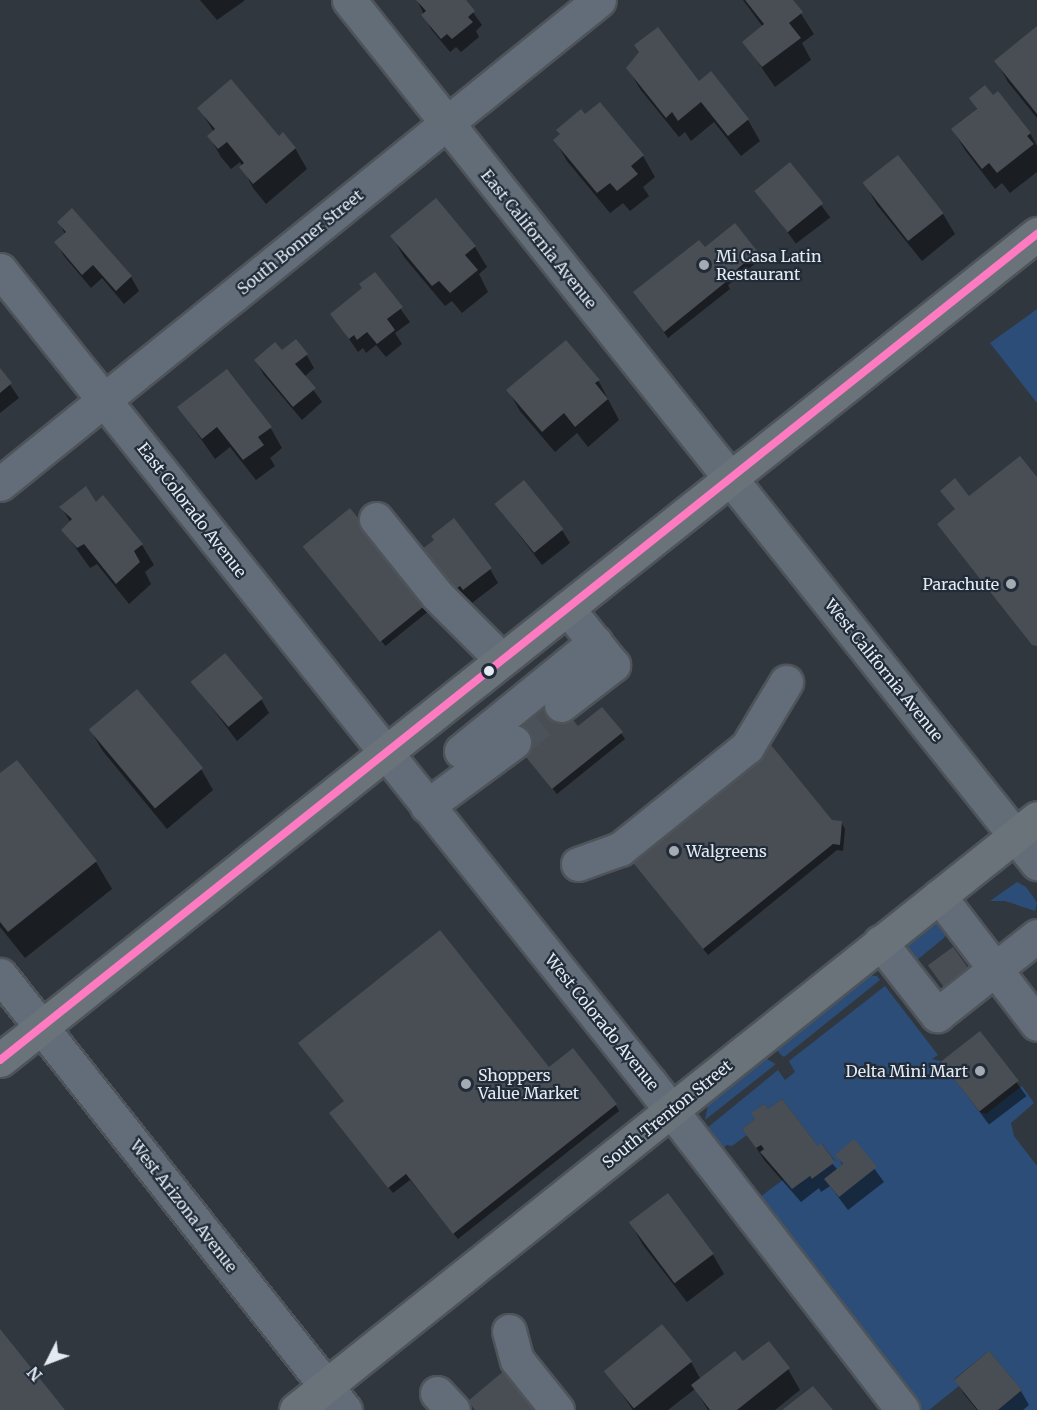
<!DOCTYPE html>
<html>
<head>
<meta charset="utf-8">
<style>
	body { margin:0 }
	#map { position:relative; width:1037px; height:1410px; overflow:hidden; background:#31373e; font-family:Merriweather,serif }
	div>[style] { position:absolute }
	[style*='--x'] { left:calc(var(--x)*1px); top:calc(var(--y)*1px); width:calc(var(--w)*1px); rotate:calc(var(--a)*1deg) }
	.green>* { inset:0; background:#2b4d77 }
	.shadow>* { inset:0; background:#0007; transform-origin:0 0 }
	.building>* { inset:0; background:#494e54; transform-origin:0 0 }
	.minor-tunnel>* { height:33px; margin-top:-16.5px; transform-origin:0; background:repeating-linear-gradient(90deg,#4c5259 0 33px,transparent 0 49px) }
	.roads { filter:drop-shadow(2px 0 #4e545a) drop-shadow(-2px 0 #4e545a) drop-shadow(0 2px #4e545a) drop-shadow(0 -2px #4e545a) }
	.minor>* { height:33px; margin:-16.5px; padding:0 16.5px; transform-origin:16.5px; border-radius:16.5px; background:#636d79 }
	.major>* { height:33px; margin:-16.5px; padding:0 16.5px; transform-origin:16.5px; border-radius:16.5px; background:#636d78 }
	.highway>* { height:33px; margin:-16.5px; padding:0 16.5px; transform-origin:16.5px; border-radius:16.5px; background:#6a727a }
	.bus-1>* { height:8px; margin:-4px; padding:0 4px; transform-origin:4px; border-radius:4px; background:#fe7ac1 }
	.dots>* { width:16px; height:16px; translate:-50% -50%; box-sizing:border-box; border:3px solid #222c39; border-radius:50% }
	span { translate:-50% -50%; white-space:nowrap; text-align:center; line-height:1.15; -webkit-text-stroke:4.5px #222c39; paint-order:stroke }
	.street-label { font-size:16px; color:#e3eaf2 }
	.poi-label { font-size:16px; color:#e3eaf2 }
	.left { translate:0 -50%; text-align:left }
	.right { translate:-100% -50%; text-align:right }
	.north { position:absolute; left:18px; top:1332px; width:60px; height:60px; -webkit-text-stroke:4px #222c39; paint-order:stroke; rotate:228deg; font-size:16px; font-weight:700; line-height:24px; text-align:center; color:#e3eaf2 }
	.north::after { content:''; display:block; margin:auto; width:21px; height:27px; background:#e3eaf2; clip-path:polygon(50% 0,100% 100%,50% 72%,0 100%) }
</style>
</head>
<body>
<div id="map">
	<div class="green">
		<div style="clip-path:polygon(1037px 309px,1037px 403px,990px 343px)"></div>
		<div style="clip-path:polygon(1017px 882px,1026px 887px,1034px 898px,1037px 903px,1035px 911px,1005px 901px,990px 901px)"></div>
		<div style="clip-path:polygon(939px 921px,947px 933px,944px 938px,917px 960px,913px 960px,905px 952px,909px 943px)"></div>
		<div style="clip-path:polygon(868px 975px,877px 976px,880px 980px,784px 1057px,781px 1055px,776px 1049px)"></div>
		<div style="clip-path:polygon(885px 986px,938px 1055px,932px 1059px,940px 1061px,980px 1112px,986px 1114px,1022px 1086px,1034px 1103px,1011px 1123px,1014px 1136px,1037px 1166px,1037px 1410px,998px 1410px,1022px 1390px,989px 1351px,954px 1379px,959px 1386px,929px 1410px,920px 1410px,874px 1355px,794px 1252px,788px 1233px,760px 1197px,784px 1179px,810px 1176px,813px 1179px,835px 1161px,822px 1144px,818px 1146px,782px 1099px,768px 1109px,764px 1104px,752px 1113px,755px 1119px,742px 1129px,747px 1135px,732px 1146px,727px 1145px,722px 1149px,707px 1128px,778px 1070px,785px 1080px,795px 1072px,789px 1061px)"></div>
		<div style="clip-path:polygon(765px 1058px,776px 1064px,705px 1120px,708px 1105px)"></div>
	</div>
	<div class="shadow">
		<div style="clip-path:polygon(200px 0,244px 0,244px 1px,217px 20px)"></div>
		<div style="clip-path:polygon(417px 0,464px 0,482px 25px,476px 31px,479px 37px,461px 52px,456px 47px,450px 52px,431px 29px)"></div>
		<div style="clip-path:polygon(743px 0,792px 0,814px 34px,802px 43px,811px 60px,775px 87px,744px 42px,763px 27px)"></div>
		<div style="clip-path:polygon(1037px 28px,1037px 118px,1008px 82px,996px 61px)"></div>
		<div style="clip-path:polygon(628px 68px,698px 83px,748px 120px,760px 141px,741px 156px,714px 122px,691px 141px,685px 132px,679px 137px,640px 89px)"></div>
		<div style="clip-path:polygon(971px 99px,1030px 133px,1037px 146px,1037px 172px,1010px 193px,1002px 183px,995px 189px,965px 150px,953px 130px,977px 110px)"></div>
		<div style="clip-path:polygon(599px 104px,643px 156px,655px 177px,643px 187px,649px 196px,630px 211px,623px 203px,610px 213px,567px 161px,555px 140px)"></div>
		<div style="clip-path:polygon(199px 108px,279px 138px,295px 148px,307px 169px,266px 204px,253px 188px,240px 162px,231px 169px,221px 157px,209px 136px,214px 132px)"></div>
		<div style="left:790px;top:164px;width:67px;height:43px;rotate:53deg"></div>
		<div style="clip-path:polygon(865px 184px,943px 214px,955px 234px,922px 261px,877px 205px)"></div>
		<div style="clip-path:polygon(72px 210px,131px 277px,139px 291px,124px 304px,102px 278px,91px 288px,64px 256px,56px 242px,65px 234px,59px 222px)"></div>
		<div style="clip-path:polygon(735px 225px,761px 259px,728px 285px,730px 289px,668px 338px,635px 293px,704px 249px)"></div>
		<div style="clip-path:polygon(392px 236px,475px 247px,487px 267px,479px 274px,488px 292px,462px 313px,452px 301px,445px 306px,404px 257px)"></div>
		<div style="clip-path:polygon(375px 274px,410px 322px,395px 333px,402px 344px,386px 357px,376px 345px,366px 353px,363px 348px,358px 352px,332px 314px,364px 289px)"></div>
		<div style="clip-path:polygon(282px 352px,306px 354px,314px 368px,304px 377px,322px 402px,302px 420px,264px 375px,256px 361px)"></div>
		<div style="clip-path:polygon(0 370px,19px 398px,0 413px)"></div>
		<div style="clip-path:polygon(598px 380px,619px 420px,588px 447px,577px 433px,555px 452px,520px 411px,508px 390px)"></div>
		<div style="clip-path:polygon(179px 408px,270px 427px,282px 448px,270px 458px,275px 466px,256px 480px,230px 447px,215px 459px)"></div>
		<div style="clip-path:polygon(95px 504px,142px 545px,154px 565px,145px 572px,151px 584px,129px 604px,97px 564px,90px 568px,63px 530px,71px 523px,61px 507px)"></div>
		<div style="clip-path:polygon(496px 504px,562px 530px,570px 543px,542px 565px)"></div>
		<div style="left:350px;top:510px;width:128px;height:58px;rotate:51deg"></div>
		<div style="clip-path:polygon(424px 550px,490px 569px,498px 583px,472px 603px,469px 599px,462px 604px)"></div>
		<div style="clip-path:polygon(192px 681px,261px 699px,269px 713px,237px 741px)"></div>
		<div style="clip-path:polygon(578px 728px,621px 733px,625px 739px,557px 794px,510px 736px)"></div>
		<div style="clip-path:polygon(90px 729px,201px 769px,213px 790px,167px 829px,102px 750px)"></div>
		<div style="clip-path:polygon(17px 762px,96px 862px,112px 889px,25px 958px,0 927px,0 775px)"></div>
		<div style="clip-path:polygon(831px 821px,841px 822px,845px 829px,843px 851px,837px 850px,708px 955px,636px 866px)"></div>
		<div style="left:979px;top:1033px;width:79px;height:47px;rotate:53deg"></div>
		<div style="clip-path:polygon(615px 1104px,619px 1111px,458px 1239px,410px 1180px,393px 1193px,335px 1120px)"></div>
		<div style="clip-path:polygon(768px 1111px,818px 1148px,838px 1170px,843px 1166px,837px 1155px,854px 1141px,884px 1182px,848px 1210px,830px 1186px,821px 1192px,819px 1188px,801px 1202px,765px 1161px,744px 1129px)"></div>
		<div style="clip-path:polygon(631px 1224px,712px 1253px,724px 1274px,687px 1302px,643px 1245px)"></div>
		<div style="clip-path:polygon(662px 1326px,691px 1362px,701px 1380px,743px 1363px,788px 1369px,800px 1390px,775px 1410px,708px 1410px,695px 1389px,668px 1410px,633px 1410px,606px 1371px)"></div>
		<div style="clip-path:polygon(989px 1353px,1021px 1391px,1029px 1405px,1023px 1410px,977px 1410px,964px 1394px,956px 1380px)"></div>
	</div>
	<div class="building">
		<div style="clip-path:polygon(416px 0,466px 0,475px 11px,468px 17px,473px 22px,452px 39px,447px 34px,441px 39px,421px 15px,426px 11px)"></div>
		<div style="clip-path:polygon(745px 0,793px 0,803px 12px,789px 23px,801px 38px,762px 67px,742px 42px,764px 24px)"></div>
		<div style="clip-path:polygon(1037px 26px,1037px 114px,994px 61px)"></div>
		<div style="clip-path:polygon(658px 27px,699px 81px,711px 71px,749px 119px,728px 136px,701px 102px,678px 121px,672px 112px,666px 118px,626px 68px,639px 52px,634px 45px)"></div>
		<div style="clip-path:polygon(231px 79px,279px 136px,283px 132px,296px 148px,253px 184px,239px 167px,244px 163px,227px 142px,218px 149px,207px 136px,215px 129px,197px 108px)"></div>
		<div style="clip-path:polygon(985px 85px,993px 95px,998px 91px,1031px 133px,1027px 136px,1034px 144px,997px 173px,989px 163px,982px 169px,951px 129px,977px 109px,969px 98px)"></div>
		<div style="clip-path:polygon(600px 102px,644px 155px,631px 166px,638px 174px,617px 191px,610px 183px,597px 193px,553px 140px,560px 134px,556px 130px,581px 109px,585px 114px)"></div>
		<div style="left:898px;top:155px;width:74px;height:45px;rotate:52deg"></div>
		<div style="left:790px;top:162px;width:53px;height:46px;rotate:51deg"></div>
		<div style="clip-path:polygon(436px 198px,476px 246px,465px 255px,478px 270px,450px 293px,439px 281px,432px 286px,390px 236px)"></div>
		<div style="clip-path:polygon(72px 208px,132px 276px,116px 291px,93px 265px,82px 275px,54px 242px,66px 232px,57px 222px)"></div>
		<div style="clip-path:polygon(735px 223px,758px 252px,725px 279px,727px 281px,664px 332px,633px 292px,699px 240px,705px 247px)"></div>
		<div style="clip-path:polygon(375px 272px,403px 307px,387px 319px,395px 330px,377px 344px,367px 332px,357px 340px,354px 335px,349px 339px,330px 314px,362px 288px,359px 284px)"></div>
		<div style="clip-path:polygon(296px 339px,308px 354px,295px 364px,316px 388px,293px 407px,254px 360px,275px 342px,282px 350px)"></div>
		<div style="clip-path:polygon(566px 340px,600px 380px,595px 383px,608px 399px,575px 427px,564px 413px,542px 432px,506px 390px)"></div>
		<div style="clip-path:polygon(0 368px,12px 383px,0 393px)"></div>
		<div style="clip-path:polygon(227px 369px,272px 427px,258px 437px,264px 445px,243px 460px,217px 427px,202px 439px,177px 407px)"></div>
		<div style="clip-path:polygon(1020px 456px,1037px 477px,1037px 646px,1032px 645px,937px 524px,955px 509px,940px 491px,955px 478px,969px 496px)"></div>
		<div style="left:524px;top:480px;width:63px;height:38px;rotate:51deg"></div>
		<div style="clip-path:polygon(86px 486px,96px 502px,103px 495px,143px 544px,134px 551px,140px 562px,116px 584px,84px 544px,77px 548px,61px 530px,72px 519px,59px 507px)"></div>
		<div style="left:350px;top:508px;width:123px;height:61px;rotate:51deg"></div>
		<div style="clip-path:polygon(454px 518px,492px 568px,463px 590px,460px 586px,453px 591px,422px 549px,434px 540px,431px 536px)"></div>
		<div style="left:225px;top:653px;width:59px;height:45px;rotate:50deg"></div>
		<div style="left:137px;top:689px;width:103px;height:63px;rotate:50deg"></div>
		<div style="clip-path:polygon(551px 692px,578px 726px,602px 707px,623px 732px,552px 789px,504px 730px)"></div>
		<div style="clip-path:polygon(771px 745px,832px 820px,842px 821px,840px 845px,833px 844px,703px 949px,630px 859px)"></div>
		<div style="clip-path:polygon(17px 760px,97px 861px,8px 932px,0 922px,0 773px)"></div>
		<div style="clip-path:polygon(440px 930px,549px 1067px,573px 1048px,617px 1104px,453px 1234px,406px 1174px,388px 1188px,329px 1113px,344px 1101px,298px 1043px)"></div>
		<div style="left:953px;top:947px;width:32px;height:31px;rotate:54deg"></div>
		<div style="left:980px;top:1031px;width:63px;height:50px;rotate:52deg"></div>
		<div style="clip-path:polygon(782px 1099px,818px 1146px,821px 1143px,835px 1162px,812px 1179px,810px 1176px,792px 1189px,760px 1152px,764px 1149px,761px 1145px,756px 1148px,742px 1129px,755px 1119px,751px 1113px,764px 1104px,768px 1109px)"></div>
		<div style="clip-path:polygon(854px 1139px,877px 1167px,839px 1197px,824px 1179px,843px 1164px,835px 1155px)"></div>
		<div style="left:668px;top:1193px;width:76px;height:49px;rotate:53deg"></div>
		<div style="left:662px;top:1324px;width:48px;height:75px;rotate:51deg"></div>
		<div style="clip-path:polygon(0 1329px,65px 1410px,0 1410px)"></div>
		<div style="clip-path:polygon(769px 1341px,790px 1368px,737px 1410px,710px 1410px,691px 1385px,735px 1351px,743px 1361px)"></div>
		<div style="clip-path:polygon(989px 1351px,1022px 1390px,998px 1410px,978px 1410px,954px 1380px)"></div>
		<div style="clip-path:polygon(511px 1365px,539px 1410px,475px 1410px,468px 1401px)"></div>
		<div style="clip-path:polygon(813px 1386px,833px 1410px,782px 1410px)"></div>
	</div>
	<div class="minor-tunnel">
		<div style="--x:514;--y:742;--w:60;--a:-38.2"></div>
	</div>
	<div class="roads">
		<div class="minor">
			<div style="--x:0;--y:270;--w:1041;--a:51.36"></div>
			<div style="--x:650;--y:1083;--w:413;--a:52.3"></div>
			<div style="--x:0;--y:484;--w:770;--a:-38.94"></div>
			<div style="--x:376;--y:519;--w:97;--a:51.2"></div>
			<div style="--x:437;--y:595;--w:91;--a:45"></div>
			<div style="--x:561;--y:705;--w:66;--a:-37.6"></div>
			<div style="--x:613;--y:665;--w:73;--a:-128.9"></div>
			<div style="--x:461;--y:751;--w:173;--a:-39.1"></div>
			<div style="--x:427;--y:806;--w:108;--a:-36.3"></div>
			<div style="--x:578;--y:864;--w:45;--a:-19.7"></div>
			<div style="--x:620;--y:849;--w:163;--a:-38.8"></div>
			<div style="--x:747;--y:747;--w:76;--a:-59"></div>
			<div style="--x:1037;--y:936;--w:53;--a:141.8"></div>
			<div style="--x:995;--y:969;--w:69;--a:52.6"></div>
			<div style="--x:880;--y:942;--w:93;--a:52"></div>
			<div style="--x:937;--y:1015;--w:74;--a:-38.4"></div>
			<div style="--x:995;--y:969;--w:92;--a:-127.5"></div>
			<div style="--x:0;--y:975;--w:555;--a:51.58"></div>
			<div style="--x:509;--y:1331;--w:30;--a:75"></div>
			<div style="--x:517;--y:1360;--w:64;--a:51.3"></div>
			<div style="--x:437;--y:1393;--w:23;--a:47"></div>
		</div>
		<div class="major">
			<div style="--x:349;--y:0;--w:1104;--a:51.44"></div>
		</div>
		<div class="highway">
			<div style="--x:0;--y:1060;--w:1326;--a:-38.54"></div>
			<div style="--x:296;--y:1410;--w:948;--a:-38.62"></div>
		</div>
	</div>
	<div class="bus-1">
		<div style="--x:0;--y:1060;--w:1326;--a:-38.54"></div>
	</div>
	<div class="dots">
		<div style="left:704px;top:265px;background:#a5abb3"></div>
		<div style="left:1011px;top:584px;background:#a5abb3"></div>
		<div style="left:489px;top:671px;background:#e3eaf2"></div>
		<div style="left:674px;top:851px;background:#a5abb3"></div>
		<div style="left:980px;top:1071px;background:#a5abb3"></div>
		<div style="left:466px;top:1084px;background:#a5abb3"></div>
	</div>
	<div class="street-label">
		<span style="left:539px;top:239px;rotate:51deg">East California Avenue</span>
		<span style="left:300px;top:242px;rotate:-39deg">South Bonner Street</span>
		<span style="left:192px;top:510px;rotate:52deg">East Colorado Avenue</span>
		<span style="left:884px;top:670px;rotate:51deg">West California Avenue</span>
		<span style="left:602px;top:1022px;rotate:51deg">West Colorado Avenue</span>
		<span style="left:667px;top:1114px;rotate:-39deg">South Trenton Street</span>
		<span style="left:184px;top:1206px;rotate:52deg">West Arizona Avenue</span>
	</div>
	<div class="poi-label">
		<span class="left" style="left:716px;top:265px">Mi Casa Latin<br>Restaurant</span>
		<span class="right" style="left:999px;top:584px">Parachute</span>
		<span class="left" style="left:686px;top:851px">Walgreens</span>
		<span class="right" style="left:968px;top:1071px">Delta Mini Mart</span>
		<span class="left" style="left:478px;top:1084px">Shoppers<br>Value Market</span>
	</div>
	<div class="north">N</div>
</div>
</body>
</html>
